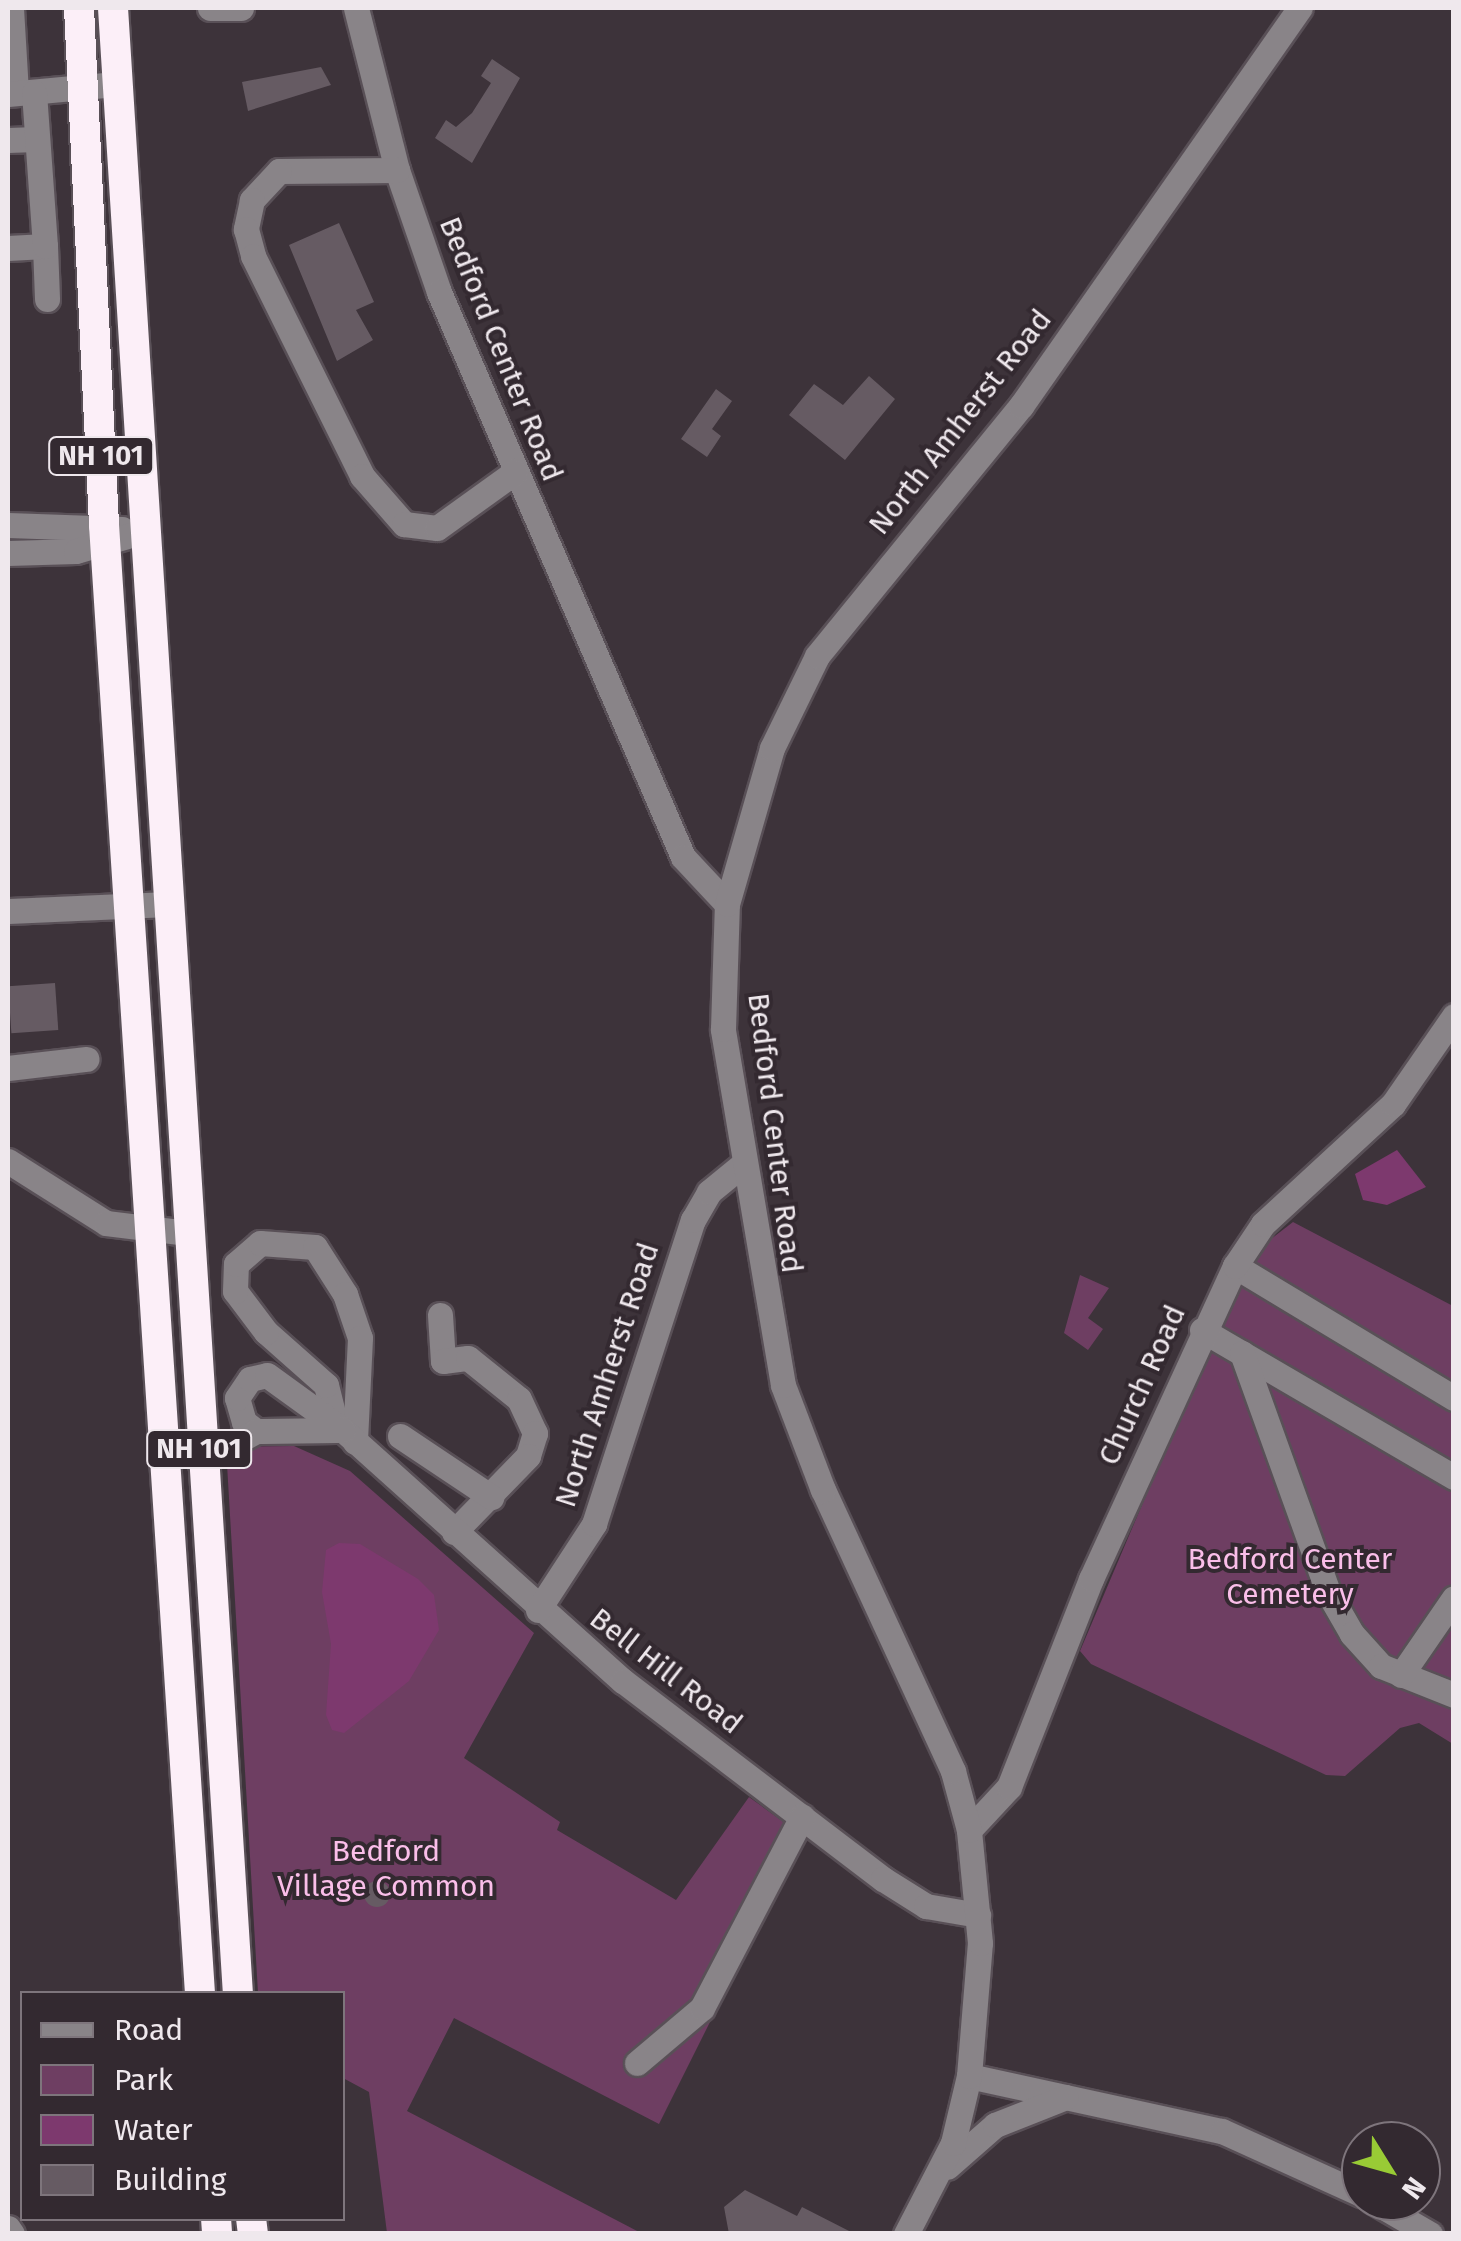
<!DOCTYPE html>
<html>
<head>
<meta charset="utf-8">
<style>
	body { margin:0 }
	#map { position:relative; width:1461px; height:2241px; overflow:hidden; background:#3d333a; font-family:"Fira Sans",sans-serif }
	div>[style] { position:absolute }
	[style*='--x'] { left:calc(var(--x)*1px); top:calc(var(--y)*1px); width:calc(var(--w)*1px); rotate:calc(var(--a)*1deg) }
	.green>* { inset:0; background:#6e3e62 }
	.water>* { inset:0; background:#7d396e }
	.building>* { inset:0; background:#665b63; transform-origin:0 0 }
	.round { border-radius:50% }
	.roads { filter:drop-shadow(2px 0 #595057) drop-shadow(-2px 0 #595057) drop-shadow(0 2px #595057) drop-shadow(0 -2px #595057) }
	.minor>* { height:25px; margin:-12.5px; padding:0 12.5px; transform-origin:12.5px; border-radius:12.5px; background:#898488 }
	.highway>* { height:30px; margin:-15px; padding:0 15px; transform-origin:15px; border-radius:15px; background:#fceff8 }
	span { translate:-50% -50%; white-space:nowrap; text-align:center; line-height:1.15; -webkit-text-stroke:8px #332930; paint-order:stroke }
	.shield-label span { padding:2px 8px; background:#332930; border:2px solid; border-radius:8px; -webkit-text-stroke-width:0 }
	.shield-label { font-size:28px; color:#efe8ed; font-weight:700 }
	.street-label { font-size:30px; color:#efe8ed }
	.park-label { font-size:30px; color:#fabee9 }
	.frame { position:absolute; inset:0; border:10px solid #efe8ed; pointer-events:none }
	.legend { position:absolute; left:20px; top:1991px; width:325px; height:230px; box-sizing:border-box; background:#332930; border:2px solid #7e757c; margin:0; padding:12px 18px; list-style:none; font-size:30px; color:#efe8ed }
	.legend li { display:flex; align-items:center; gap:20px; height:50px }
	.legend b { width:50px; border:2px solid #7e757c }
	.north { position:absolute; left:1341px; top:2121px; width:100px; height:100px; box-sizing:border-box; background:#332930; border:2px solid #7e757c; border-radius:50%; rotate:127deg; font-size:28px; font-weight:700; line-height:40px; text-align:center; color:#efe8ed }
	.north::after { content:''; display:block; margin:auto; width:35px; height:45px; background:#99cb35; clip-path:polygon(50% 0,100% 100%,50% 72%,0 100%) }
</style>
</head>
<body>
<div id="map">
	<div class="green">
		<div style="clip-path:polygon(1293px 1222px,1453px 1306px,1453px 1744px,1419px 1723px,1400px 1728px,1345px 1776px,1326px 1775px,1091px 1664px,1080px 1651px,1232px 1293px,1258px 1249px)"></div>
		<div style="clip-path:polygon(1080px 1275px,1109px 1288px,1088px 1318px,1103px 1329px,1088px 1350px,1064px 1333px)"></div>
		<div style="clip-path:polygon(294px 1446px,350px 1471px,534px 1633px,464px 1758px,560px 1822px,557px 1830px,676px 1900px,749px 1797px,803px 1836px,659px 2124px,454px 2018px,407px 2111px,641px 2233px,387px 2233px,369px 2092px,343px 2078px,342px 1994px,258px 1993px,226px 1447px)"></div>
	</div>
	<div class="water">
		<div style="clip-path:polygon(1397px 1150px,1426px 1187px,1387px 1205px,1363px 1200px,1355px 1174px)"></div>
		<div style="clip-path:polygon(339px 1543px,360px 1544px,418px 1579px,434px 1595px,439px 1630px,409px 1681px,344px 1733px,332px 1730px,326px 1715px,331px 1644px,322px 1592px,326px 1550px)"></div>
	</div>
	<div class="building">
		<div style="clip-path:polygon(492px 59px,520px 78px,472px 163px,435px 138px,446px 120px,456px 127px,472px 113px,491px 83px,481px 76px)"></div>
		<div style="clip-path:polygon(321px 67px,331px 85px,248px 111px,242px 82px)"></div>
		<div style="clip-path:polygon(339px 223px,374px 302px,356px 310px,373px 340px,337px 361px,289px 245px)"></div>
		<div style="clip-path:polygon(869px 376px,895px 399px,845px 460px,789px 415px,814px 384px,843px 405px)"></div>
		<div style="clip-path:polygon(716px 389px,732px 401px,712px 429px,721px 436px,707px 457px,681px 439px)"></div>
		<div style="left:55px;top:983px;width:47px;height:47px;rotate:86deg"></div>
		<div class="round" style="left:364px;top:1881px;width:26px;height:26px"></div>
		<div style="clip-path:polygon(745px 2190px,797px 2216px,802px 2207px,855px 2234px,729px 2234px,724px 2207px)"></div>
	</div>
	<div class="roads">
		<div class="minor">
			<div style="--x:11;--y:8;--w:85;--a:86.6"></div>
			<div style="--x:210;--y:8;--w:31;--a:0"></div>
			<div style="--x:356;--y:8;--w:167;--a:75.8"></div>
			<div style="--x:397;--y:170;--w:129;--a:71"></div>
			<div style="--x:439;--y:292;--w:615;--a:66.64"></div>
			<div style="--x:683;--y:857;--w:64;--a:46.9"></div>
			<div style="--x:8;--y:94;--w:108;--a:-5.3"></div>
			<div style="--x:8;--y:140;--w:28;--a:-2"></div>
			<div style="--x:397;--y:170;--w:118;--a:179.5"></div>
			<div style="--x:279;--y:171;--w:40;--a:133"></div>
			<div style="--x:252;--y:200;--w:30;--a:102"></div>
			<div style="--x:246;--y:229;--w:28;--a:75"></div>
			<div style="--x:253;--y:256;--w:246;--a:63.6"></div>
			<div style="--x:362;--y:476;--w:64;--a:48.8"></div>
			<div style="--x:404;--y:524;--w:33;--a:7"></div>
			<div style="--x:437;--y:528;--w:96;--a:-35.7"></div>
			<div style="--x:45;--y:246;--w:53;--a:87.8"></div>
			<div style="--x:8;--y:248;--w:37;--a:-3"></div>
			<div style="--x:45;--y:246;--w:154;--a:-94.1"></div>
			<div style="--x:8;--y:525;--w:114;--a:2"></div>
			<div style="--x:8;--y:553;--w:68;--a:-1.7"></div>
			<div style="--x:76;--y:551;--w:68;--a:-16.3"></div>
			<div style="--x:8;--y:911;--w:159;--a:-2.5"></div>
			<div style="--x:8;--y:1068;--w:79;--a:-6.6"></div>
			<div style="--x:8;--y:1161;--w:116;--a:32.3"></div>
			<div style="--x:106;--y:1223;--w:82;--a:7"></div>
			<div style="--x:1235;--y:1266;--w:256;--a:31.1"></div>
			<div style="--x:440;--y:1315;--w:46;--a:86.3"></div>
			<div style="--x:443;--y:1361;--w:25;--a:-7"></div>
			<div style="--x:468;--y:1358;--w:65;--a:38.8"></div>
			<div style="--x:519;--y:1399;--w:38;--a:65"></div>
			<div style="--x:535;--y:1433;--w:24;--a:107"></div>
			<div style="--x:528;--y:1456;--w:106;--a:134.2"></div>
			<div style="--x:1202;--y:1330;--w:292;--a:30.3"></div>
			<div style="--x:1242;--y:1353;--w:256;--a:70.2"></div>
			<div style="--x:1329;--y:1594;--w:46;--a:60.1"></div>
			<div style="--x:1352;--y:1634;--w:43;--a:47.8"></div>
			<div style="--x:1381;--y:1666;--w:79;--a:21.7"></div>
			<div style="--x:336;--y:1425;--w:41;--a:-104"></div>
			<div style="--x:326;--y:1385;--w:80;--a:-138.5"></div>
			<div style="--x:266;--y:1332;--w:51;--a:-127.1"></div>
			<div style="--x:235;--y:1291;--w:27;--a:-88"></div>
			<div style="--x:236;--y:1264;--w:32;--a:-41"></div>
			<div style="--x:260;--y:1243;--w:55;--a:4.2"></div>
			<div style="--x:315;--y:1247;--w:56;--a:57.4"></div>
			<div style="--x:345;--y:1294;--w:46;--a:71.2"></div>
			<div style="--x:360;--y:1338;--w:104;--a:92.8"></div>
			<div style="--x:256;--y:1431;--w:15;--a:-143"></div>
			<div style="--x:244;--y:1422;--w:25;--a:-106"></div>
			<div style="--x:237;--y:1398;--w:23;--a:-56"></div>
			<div style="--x:250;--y:1379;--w:17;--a:-13"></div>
			<div style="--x:267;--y:1375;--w:94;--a:35.9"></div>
			<div style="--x:343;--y:1430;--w:376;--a:41.9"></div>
			<div style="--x:623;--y:1681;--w:327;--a:37.3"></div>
			<div style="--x:883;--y:1879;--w:51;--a:32.1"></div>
			<div style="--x:926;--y:1906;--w:53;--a:9.8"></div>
			<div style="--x:400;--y:1436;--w:110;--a:33.8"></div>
			<div style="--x:200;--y:1462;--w:64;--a:-29"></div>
			<div style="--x:256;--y:1431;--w:87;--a:-0.7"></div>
			<div style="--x:538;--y:1610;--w:103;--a:-56.9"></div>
			<div style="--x:594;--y:1524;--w:320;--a:-72"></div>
			<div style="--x:693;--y:1220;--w:32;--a:-60"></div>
			<div style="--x:709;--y:1192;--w:43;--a:-39.3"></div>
			<div style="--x:1401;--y:1675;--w:93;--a:-55.5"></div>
			<div style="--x:969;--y:1830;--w:59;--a:-47.1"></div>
			<div style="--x:1009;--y:1787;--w:224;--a:-68.5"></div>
			<div style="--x:1091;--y:1579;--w:345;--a:-65.3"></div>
			<div style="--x:1235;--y:1266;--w:50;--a:-56.3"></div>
			<div style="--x:1263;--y:1224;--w:177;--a:-42.7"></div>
			<div style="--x:1393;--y:1104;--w:107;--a:-55.3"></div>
			<div style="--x:637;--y:2063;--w:85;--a:-40.2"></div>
			<div style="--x:702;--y:2008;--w:216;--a:-62.4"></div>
			<div style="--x:969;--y:2076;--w:259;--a:12.3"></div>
			<div style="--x:1222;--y:2131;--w:153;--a:24.4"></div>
			<div style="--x:947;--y:2167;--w:64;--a:-41.2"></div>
			<div style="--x:995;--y:2125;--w:76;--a:-21.5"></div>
			<div style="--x:1373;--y:2201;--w:66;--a:30.1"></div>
			<div style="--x:8;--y:2228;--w:7;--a:56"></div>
			<div style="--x:906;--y:2234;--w:102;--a:-62.7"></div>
			<div style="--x:953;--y:2143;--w:69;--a:-76.6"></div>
			<div style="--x:969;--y:2076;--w:133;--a:-85.3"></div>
			<div style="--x:980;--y:1943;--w:114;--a:-95.6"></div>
			<div style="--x:969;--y:1830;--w:61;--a:-105.2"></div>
			<div style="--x:953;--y:1771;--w:310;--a:-114.8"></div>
			<div style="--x:823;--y:1490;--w:112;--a:-110.9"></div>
			<div style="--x:783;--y:1385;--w:361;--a:-99.6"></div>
			<div style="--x:723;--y:1029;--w:125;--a:-88.2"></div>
			<div style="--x:727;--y:904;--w:162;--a:-73.9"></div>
			<div style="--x:772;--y:748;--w:102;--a:-63.9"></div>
			<div style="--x:817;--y:656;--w:323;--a:-50.8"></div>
			<div style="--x:1021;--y:406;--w:486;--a:-55"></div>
		</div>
		<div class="highway">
			<div style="--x:79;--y:8;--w:518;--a:87.23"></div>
			<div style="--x:104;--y:525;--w:1472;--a:86.26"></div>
			<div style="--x:113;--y:8;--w:1990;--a:86.4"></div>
			<div style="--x:216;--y:2218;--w:16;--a:86"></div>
			<div style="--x:251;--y:2218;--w:16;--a:83"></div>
		</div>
	</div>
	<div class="shield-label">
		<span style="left:101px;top:456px">NH 101</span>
		<span style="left:199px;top:1449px">NH 101</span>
	</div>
	<div class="street-label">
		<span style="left:501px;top:349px;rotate:68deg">Bedford Center Road</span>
		<span style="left:960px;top:422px;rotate:-52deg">North Amherst Road</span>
		<span style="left:775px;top:1133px;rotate:83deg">Bedford Center Road</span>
		<span style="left:607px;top:1375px;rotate:-72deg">North Amherst Road</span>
		<span style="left:1142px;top:1385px;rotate:-66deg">Church Road</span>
		<span style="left:666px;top:1671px;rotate:38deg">Bell Hill Road</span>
	</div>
	<div class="park-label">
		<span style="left:1290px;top:1576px">Bedford Center<br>Cemetery</span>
		<span style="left:386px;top:1868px">Bedford<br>Village Common</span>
	</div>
	<div class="frame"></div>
	<ul class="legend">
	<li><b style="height:12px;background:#898488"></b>Road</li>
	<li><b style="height:28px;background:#6e3e62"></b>Park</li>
	<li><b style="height:28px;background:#7d396e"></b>Water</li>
	<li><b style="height:28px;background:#665b63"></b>Building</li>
	</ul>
	<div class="north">N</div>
</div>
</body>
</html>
